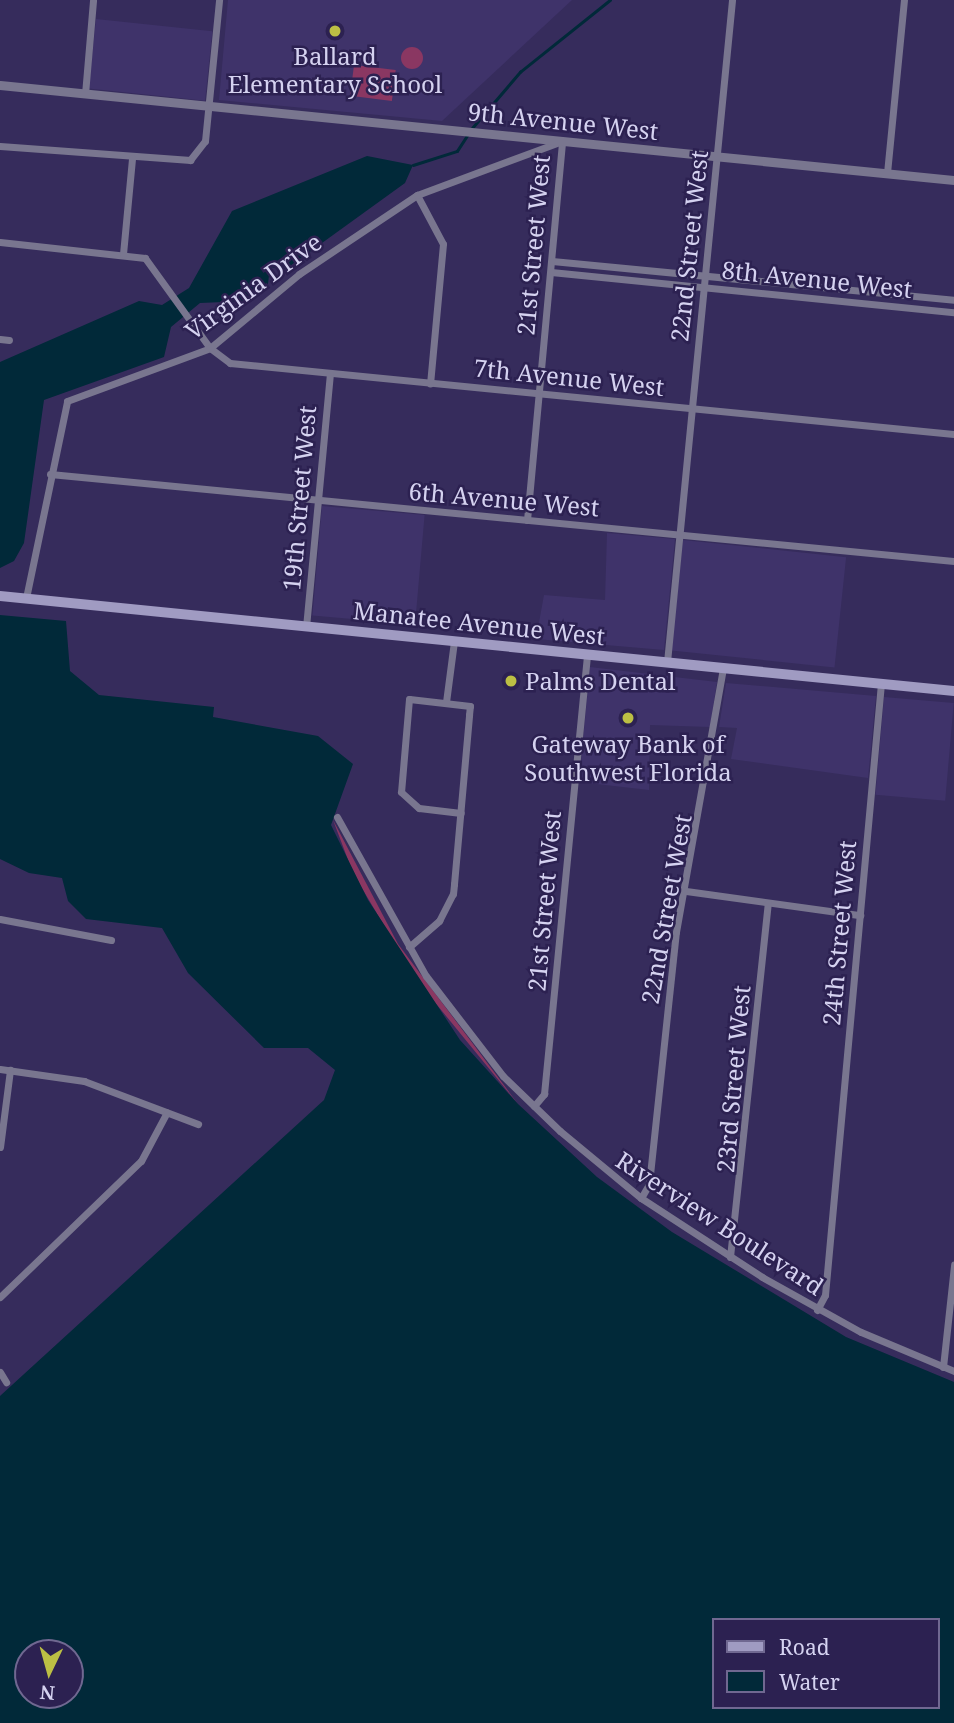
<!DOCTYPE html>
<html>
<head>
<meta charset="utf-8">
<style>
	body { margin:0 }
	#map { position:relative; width:954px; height:1723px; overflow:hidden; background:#362c5c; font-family:"Noto Serif",serif }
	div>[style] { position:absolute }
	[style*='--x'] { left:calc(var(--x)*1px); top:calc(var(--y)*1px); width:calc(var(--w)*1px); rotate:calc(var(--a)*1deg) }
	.built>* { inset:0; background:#3f336a; transform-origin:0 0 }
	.green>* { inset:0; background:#8a3762; transform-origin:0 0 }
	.round { border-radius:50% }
	.water>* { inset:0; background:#012939 }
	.stream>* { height:2.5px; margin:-1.25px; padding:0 1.25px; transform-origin:1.25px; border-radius:1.25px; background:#012939 }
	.minor>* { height:7px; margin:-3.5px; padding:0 3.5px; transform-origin:3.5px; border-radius:3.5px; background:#79768f }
	.tertiary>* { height:9px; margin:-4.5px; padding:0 4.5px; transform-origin:4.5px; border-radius:4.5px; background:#79768f }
	.secondary>* { height:10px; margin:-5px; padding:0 5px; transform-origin:5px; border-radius:5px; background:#a09bc2 }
	.dots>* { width:19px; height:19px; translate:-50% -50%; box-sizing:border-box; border:4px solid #2c2151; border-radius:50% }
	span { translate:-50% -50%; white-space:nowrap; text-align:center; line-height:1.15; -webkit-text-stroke:5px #2c2151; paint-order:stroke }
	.poi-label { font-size:24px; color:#d5d2f0 }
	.left { translate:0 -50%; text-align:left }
	.street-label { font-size:24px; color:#d5d2f0 }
	.legend { position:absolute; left:712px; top:1618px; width:228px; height:91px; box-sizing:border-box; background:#2c2151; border:2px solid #706891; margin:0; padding:9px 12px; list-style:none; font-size:21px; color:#d5d2f0 }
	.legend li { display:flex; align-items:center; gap:14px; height:35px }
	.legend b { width:35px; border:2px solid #706891 }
	.north { position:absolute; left:14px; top:1639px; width:70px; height:70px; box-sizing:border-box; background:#2c2151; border:2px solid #706891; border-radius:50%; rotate:185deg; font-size:19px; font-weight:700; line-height:28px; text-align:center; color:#d5d2f0 }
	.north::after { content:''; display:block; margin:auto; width:24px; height:32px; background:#bcbf44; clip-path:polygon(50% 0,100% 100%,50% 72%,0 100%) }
</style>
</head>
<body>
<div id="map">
	<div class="built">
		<div style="clip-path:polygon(228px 0,572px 0,442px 121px,219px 100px)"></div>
		<div style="left:96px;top:19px;width:117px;height:70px;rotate:6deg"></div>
		<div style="left:322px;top:506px;width:103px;height:110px;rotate:5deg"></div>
		<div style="clip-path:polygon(607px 533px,675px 539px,664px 650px,536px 639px,544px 595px,605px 600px)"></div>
		<div style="left:683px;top:540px;width:164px;height:111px;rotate:6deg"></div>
		<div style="clip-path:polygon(590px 667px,717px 682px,710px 727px,650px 725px,649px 790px,579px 782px)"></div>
		<div style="clip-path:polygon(726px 683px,876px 696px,868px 778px,731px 759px,737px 728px,719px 727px)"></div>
		<div style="left:884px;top:697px;width:70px;height:98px;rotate:5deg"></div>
	</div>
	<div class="green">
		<div class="round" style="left:401px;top:47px;width:22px;height:22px"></div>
		<div style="left:354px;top:65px;width:42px;height:31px;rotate:7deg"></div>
		<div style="clip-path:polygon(333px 820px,398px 944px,518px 1104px,415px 978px,353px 873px)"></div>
	</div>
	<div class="water">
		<div style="clip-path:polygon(367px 156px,413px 165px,405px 183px,286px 269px,270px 267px,268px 284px,247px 301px,200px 303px,171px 327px,164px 357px,44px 400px,24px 543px,14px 561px,0 568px,0 362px,139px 301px,162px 305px,189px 288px,232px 211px)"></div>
		<div style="clip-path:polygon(evenodd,0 615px,66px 621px,70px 671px,99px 695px,214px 707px,213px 717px,318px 736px,353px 764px,331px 825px,368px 900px,460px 1040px,518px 1104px,597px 1177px,672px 1232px,846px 1337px,954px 1382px,954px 1723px,0 1723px,0 1396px,324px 1100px,335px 1070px,308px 1048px,264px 1048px,188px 973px,162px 928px,86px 919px,68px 901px,62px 878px,29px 873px,0 859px,0 615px,714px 1620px,938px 1620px,938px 1707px,714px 1707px,714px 1620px,0 615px,28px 1653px,70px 1653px,70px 1695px,28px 1695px,28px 1653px)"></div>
	</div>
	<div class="stream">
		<div style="--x:472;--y:128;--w:74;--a:-49.4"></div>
		<div style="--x:520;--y:72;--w:115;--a:-38.7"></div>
		<div style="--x:413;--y:165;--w:46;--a:-17.7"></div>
		<div style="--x:457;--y:151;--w:20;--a:-57"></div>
	</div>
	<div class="minor">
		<div style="--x:85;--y:94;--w:94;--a:-85.1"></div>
		<div style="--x:0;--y:146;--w:191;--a:4.2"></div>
		<div style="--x:190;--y:160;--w:24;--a:-52"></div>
		<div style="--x:205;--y:141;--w:142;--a:-84.3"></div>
		<div style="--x:887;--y:173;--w:174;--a:-84.4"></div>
		<div style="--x:417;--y:195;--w:55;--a:62"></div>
		<div style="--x:443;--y:244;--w:140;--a:95.3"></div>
		<div style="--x:0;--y:242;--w:146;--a:6.3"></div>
		<div style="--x:145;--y:258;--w:111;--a:54.2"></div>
		<div style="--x:210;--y:348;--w:25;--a:37"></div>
		<div style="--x:230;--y:363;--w:727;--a:5.6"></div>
		<div style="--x:123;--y:254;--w:96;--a:-84.6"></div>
		<div style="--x:552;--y:261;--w:404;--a:5.5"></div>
		<div style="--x:551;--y:272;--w:405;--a:5.7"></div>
		<div style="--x:0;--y:339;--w:9;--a:6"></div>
		<div style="--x:50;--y:474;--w:908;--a:5.5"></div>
		<div style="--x:527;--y:520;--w:381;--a:-84.7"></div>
		<div style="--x:26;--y:598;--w:201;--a:-78.2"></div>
		<div style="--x:67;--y:401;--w:153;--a:-20.3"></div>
		<div style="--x:210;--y:348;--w:116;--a:-39.7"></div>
		<div style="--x:299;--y:274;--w:142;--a:-33.8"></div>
		<div style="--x:417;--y:195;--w:155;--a:-20.4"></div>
		<div style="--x:306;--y:627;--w:255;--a:-84.6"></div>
		<div style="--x:667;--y:662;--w:665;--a:-84.39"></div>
		<div style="--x:446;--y:702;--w:62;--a:-82.5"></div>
		<div style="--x:337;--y:817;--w:182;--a:60.8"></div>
		<div style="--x:426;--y:976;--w:126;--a:52.4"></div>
		<div style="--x:503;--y:1076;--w:79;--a:44"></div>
		<div style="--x:560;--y:1131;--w:105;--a:39.6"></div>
		<div style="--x:641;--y:1198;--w:145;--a:33.1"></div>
		<div style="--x:762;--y:1277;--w:113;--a:29.1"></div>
		<div style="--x:861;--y:1332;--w:101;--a:22.8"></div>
		<div style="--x:686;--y:891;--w:176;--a:7.9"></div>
		<div style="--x:0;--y:919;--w:113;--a:10.7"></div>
		<div style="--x:409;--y:947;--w:40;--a:-41"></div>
		<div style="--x:439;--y:921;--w:30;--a:-63"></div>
		<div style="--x:453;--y:894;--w:10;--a:-84"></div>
		<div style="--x:454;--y:884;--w:170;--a:-84.9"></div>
		<div style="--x:469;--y:715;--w:9;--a:-84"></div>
		<div style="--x:470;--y:706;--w:61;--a:-173.5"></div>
		<div style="--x:409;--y:699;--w:93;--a:94.9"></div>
		<div style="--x:401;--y:792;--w:24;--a:42"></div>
		<div style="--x:419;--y:808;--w:42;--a:6.8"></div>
		<div style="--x:0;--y:1069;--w:85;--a:8.1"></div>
		<div style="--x:84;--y:1081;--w:122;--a:20.7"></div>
		<div style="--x:534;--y:1106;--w:16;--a:-50"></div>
		<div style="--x:544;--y:1094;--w:441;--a:-84.4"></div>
		<div style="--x:0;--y:1147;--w:78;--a:-82.6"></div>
		<div style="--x:641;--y:1198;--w:16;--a:-60"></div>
		<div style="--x:649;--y:1184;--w:253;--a:-83.9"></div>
		<div style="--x:676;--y:932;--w:268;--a:-79.9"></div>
		<div style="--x:730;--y:1257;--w:356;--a:-83.9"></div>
		<div style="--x:0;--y:1297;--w:196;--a:-44"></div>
		<div style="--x:141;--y:1161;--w:55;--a:-62"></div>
		<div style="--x:817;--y:1310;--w:17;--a:-62"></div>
		<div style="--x:825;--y:1295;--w:615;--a:-84.77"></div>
		<div style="--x:943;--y:1367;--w:103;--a:-83.8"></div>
		<div style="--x:0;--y:1372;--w:12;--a:59"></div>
	</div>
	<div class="tertiary">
		<div style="--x:0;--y:85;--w:959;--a:5.69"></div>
	</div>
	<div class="secondary">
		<div style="--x:0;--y:596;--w:959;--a:5.69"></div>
	</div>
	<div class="dots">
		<div style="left:335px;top:31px;background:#bcbf44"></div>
		<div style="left:511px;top:681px;background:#bcbf44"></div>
		<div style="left:628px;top:718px;background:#bcbf44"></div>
	</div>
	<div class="poi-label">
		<span style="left:335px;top:70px">Ballard<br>Elementary School</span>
		<span class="left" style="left:525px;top:681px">Palms Dental</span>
		<span style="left:628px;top:758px">Gateway Bank of<br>Southwest Florida</span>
	</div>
	<div class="street-label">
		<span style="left:563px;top:121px;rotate:6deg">9th Avenue West</span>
		<span style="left:533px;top:245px;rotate:-85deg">21st Street West</span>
		<span style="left:689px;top:246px;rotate:-84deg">22nd Street West</span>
		<span style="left:817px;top:279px;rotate:6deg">8th Avenue West</span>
		<span style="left:253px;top:286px;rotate:-36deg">Virginia Drive</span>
		<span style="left:569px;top:377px;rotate:6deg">7th Avenue West</span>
		<span style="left:299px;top:498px;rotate:-85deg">19th Street West</span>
		<span style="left:504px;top:499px;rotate:5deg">6th Avenue West</span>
		<span style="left:479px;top:623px;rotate:6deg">Manatee Avenue West</span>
		<span style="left:544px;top:901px;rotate:-85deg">21st Street West</span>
		<span style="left:666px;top:909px;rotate:-80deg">22nd Street West</span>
		<span style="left:839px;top:933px;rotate:-85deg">24th Street West</span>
		<span style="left:733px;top:1079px;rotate:-85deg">23rd Street West</span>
		<span style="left:720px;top:1223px;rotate:33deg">Riverview Boulevard</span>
	</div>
	<ul class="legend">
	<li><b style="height:9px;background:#a09bc2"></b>Road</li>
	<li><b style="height:19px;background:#012939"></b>Water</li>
	</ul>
	<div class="north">N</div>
</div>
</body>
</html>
